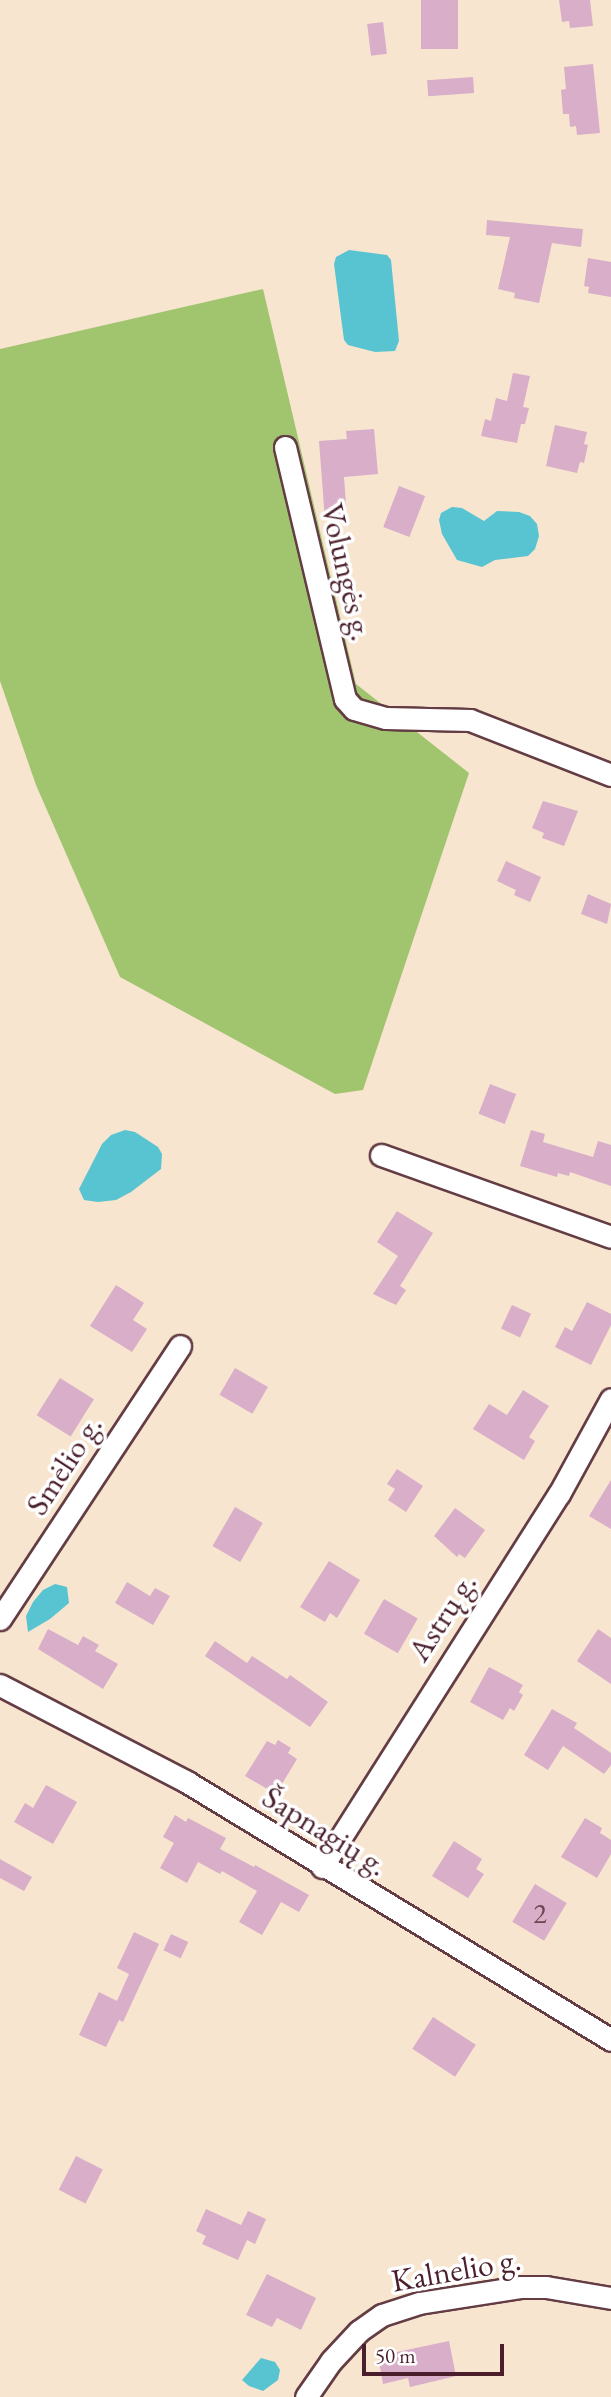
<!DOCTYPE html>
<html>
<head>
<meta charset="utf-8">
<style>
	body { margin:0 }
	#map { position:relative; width:611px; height:2397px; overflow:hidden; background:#f7e5d0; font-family:"EB Garamond",serif }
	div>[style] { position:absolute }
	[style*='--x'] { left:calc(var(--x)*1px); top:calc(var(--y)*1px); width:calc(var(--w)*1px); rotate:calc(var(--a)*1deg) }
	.green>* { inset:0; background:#a1c46e }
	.water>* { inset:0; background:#58c4d1 }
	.building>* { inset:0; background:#d8aec9; transform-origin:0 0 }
	.roads { filter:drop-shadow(2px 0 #643d44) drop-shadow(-2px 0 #643d44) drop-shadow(0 2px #643d44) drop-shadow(0 -2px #643d44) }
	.street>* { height:21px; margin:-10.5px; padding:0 10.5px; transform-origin:10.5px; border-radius:10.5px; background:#fff }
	span { translate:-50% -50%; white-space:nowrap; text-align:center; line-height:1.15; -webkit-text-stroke:7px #fff; paint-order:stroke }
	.number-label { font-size:28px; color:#6e4352 }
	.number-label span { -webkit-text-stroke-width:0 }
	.street-label { font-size:32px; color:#4a1f2b }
	.scale { position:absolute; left:362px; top:2344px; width:142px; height:32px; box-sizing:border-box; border:4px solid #4a1f2b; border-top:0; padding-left:9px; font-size:21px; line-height:24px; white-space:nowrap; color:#4a1f2b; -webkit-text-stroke:5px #fff; paint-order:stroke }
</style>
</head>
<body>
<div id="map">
	<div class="green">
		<div style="clip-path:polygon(263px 289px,356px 684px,469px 773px,363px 1090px,335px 1094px,120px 977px,36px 785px,0 681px,0 349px)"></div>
	</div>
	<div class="water">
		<div style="clip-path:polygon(349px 250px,387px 255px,391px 260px,399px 341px,395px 351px,375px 352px,348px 345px,344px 340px,334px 264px,336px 257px)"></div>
		<div style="clip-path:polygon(452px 507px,462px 508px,484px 521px,497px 511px,519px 512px,530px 516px,537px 524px,539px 536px,535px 549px,528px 556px,495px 560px,482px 567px,457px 560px,442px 534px,439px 520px,441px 513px)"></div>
		<div style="clip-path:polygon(125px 1130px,135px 1132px,158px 1147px,162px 1154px,161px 1169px,131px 1192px,116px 1200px,98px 1202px,84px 1200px,79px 1189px,102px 1144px,111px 1135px)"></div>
		<div style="clip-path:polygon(55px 1584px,67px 1587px,69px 1603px,50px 1619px,28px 1632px,26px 1616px,33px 1602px,43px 1590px)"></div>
		<div style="clip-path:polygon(261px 2358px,275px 2362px,280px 2370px,278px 2380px,263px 2391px,249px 2386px,242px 2380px)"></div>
	</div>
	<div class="building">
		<div style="left:421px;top:0;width:37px;height:49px"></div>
		<div style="clip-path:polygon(559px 0,590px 0,593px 26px,570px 28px,569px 21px,562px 22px)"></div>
		<div style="left:383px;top:22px;width:32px;height:16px;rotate:83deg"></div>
		<div style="clip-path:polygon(593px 64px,600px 133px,577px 135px,576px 126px,570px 127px,569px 114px,563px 114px,561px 90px,566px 89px,564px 67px)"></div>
		<div style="left:473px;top:77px;width:16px;height:46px;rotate:86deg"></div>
		<div style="clip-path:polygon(487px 220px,583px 229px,581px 247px,552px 243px,539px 303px,514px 298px,515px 293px,498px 289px,510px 237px,486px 235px)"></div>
		<div style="clip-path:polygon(588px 258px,611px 262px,611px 297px,588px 293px,589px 287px,584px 286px)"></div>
		<div style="clip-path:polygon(513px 373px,530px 376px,523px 407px,529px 408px,525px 424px,521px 424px,517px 443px,481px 436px,485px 419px,491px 421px,496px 398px,507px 401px)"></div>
		<div style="clip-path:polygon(555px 425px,587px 432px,584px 444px,588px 445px,584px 463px,580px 462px,577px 473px,546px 466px)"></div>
		<div style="clip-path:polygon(374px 429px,378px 474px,344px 477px,347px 518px,325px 520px,319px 441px,347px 439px,346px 431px)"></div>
		<div style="left:399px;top:486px;width:28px;height:44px;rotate:21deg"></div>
		<div style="clip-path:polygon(543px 801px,578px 811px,564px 846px,542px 838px,544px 833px,532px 828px)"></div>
		<div style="clip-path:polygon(506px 861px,541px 877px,530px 902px,514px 895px,516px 890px,497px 881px)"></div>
		<div style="clip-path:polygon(588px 894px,611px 904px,607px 924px,581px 914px)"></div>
		<div style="left:490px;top:1084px;width:28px;height:32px;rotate:21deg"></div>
		<div style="clip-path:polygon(531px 1130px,545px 1134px,543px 1142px,593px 1157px,598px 1141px,611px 1145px,611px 1186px,570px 1172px,569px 1176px,558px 1173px,557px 1177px,520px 1166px)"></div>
		<div style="clip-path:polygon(397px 1211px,433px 1233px,400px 1286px,406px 1290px,396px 1305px,373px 1294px,398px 1256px,377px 1242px)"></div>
		<div style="clip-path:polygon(116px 1285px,144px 1303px,133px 1320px,147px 1329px,132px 1352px,90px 1326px)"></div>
		<div style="clip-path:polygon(587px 1302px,611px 1314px,611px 1325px,591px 1365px,555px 1347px,565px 1327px,572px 1331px)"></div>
		<div style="left:512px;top:1305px;width:21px;height:26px;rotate:25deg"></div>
		<div style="left:235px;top:1368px;width:38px;height:31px;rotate:30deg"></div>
		<div style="left:60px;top:1378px;width:40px;height:44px;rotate:32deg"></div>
		<div style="clip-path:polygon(523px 1390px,549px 1406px,529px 1437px,535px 1441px,524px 1460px,473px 1429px,489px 1404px,507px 1415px)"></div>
		<div style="clip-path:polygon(397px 1469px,423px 1486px,406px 1512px,388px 1500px,395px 1489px,387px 1484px)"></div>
		<div style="clip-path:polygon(611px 1480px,611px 1529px,589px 1516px)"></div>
		<div style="left:235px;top:1507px;width:32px;height:45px;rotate:30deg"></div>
		<div style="clip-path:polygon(455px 1508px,485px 1530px,465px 1558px,459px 1554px,457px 1557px,434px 1536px)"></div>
		<div style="clip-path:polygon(329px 1561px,360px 1580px,337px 1618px,330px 1613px,325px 1622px,300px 1607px)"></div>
		<div style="clip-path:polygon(127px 1582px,150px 1596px,155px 1588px,170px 1596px,153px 1625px,115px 1603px)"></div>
		<div style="left:384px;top:1599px;width:39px;height:40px;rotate:30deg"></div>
		<div style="clip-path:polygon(48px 1629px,78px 1645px,83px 1636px,99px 1645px,95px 1651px,118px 1664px,103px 1689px,38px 1649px)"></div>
		<div style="clip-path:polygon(598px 1629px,611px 1638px,611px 1684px,577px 1661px)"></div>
		<div style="clip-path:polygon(215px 1641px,247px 1663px,252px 1656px,287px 1679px,290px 1675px,328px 1702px,310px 1727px,205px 1656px)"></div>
		<div style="clip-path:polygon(489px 1667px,523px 1685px,519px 1692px,523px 1695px,514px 1711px,510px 1708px,503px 1720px,470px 1702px)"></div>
		<div style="clip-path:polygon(552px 1709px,577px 1723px,574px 1728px,611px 1753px,611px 1765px,604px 1774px,563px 1746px,548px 1770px,524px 1755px)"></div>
		<div style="clip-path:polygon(278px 1740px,291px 1748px,288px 1753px,297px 1759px,276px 1794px,245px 1776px,267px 1741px,275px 1745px)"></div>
		<div style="clip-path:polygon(46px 1785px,77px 1802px,53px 1844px,14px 1822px,25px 1803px,33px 1808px)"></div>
		<div style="clip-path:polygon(175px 1815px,186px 1822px,188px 1818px,226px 1838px,220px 1849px,254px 1867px,255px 1865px,309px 1895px,299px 1912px,281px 1902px,262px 1935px,239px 1922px,257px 1891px,222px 1871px,220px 1874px,198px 1862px,187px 1883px,160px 1868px,174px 1843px,163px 1837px)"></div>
		<div style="clip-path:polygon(585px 1818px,602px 1828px,600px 1833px,611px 1840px,611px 1854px,597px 1878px,561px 1857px)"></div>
		<div style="clip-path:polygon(454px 1841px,482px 1859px,476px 1869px,484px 1874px,468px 1898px,432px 1876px)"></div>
		<div style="clip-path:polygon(0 1859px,32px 1877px,24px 1891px,0 1878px)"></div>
		<div style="left:535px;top:1884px;width:37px;height:44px;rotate:31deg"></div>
		<div style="clip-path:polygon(134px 1932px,159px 1944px,123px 2022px,119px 2020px,106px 2047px,79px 2035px,99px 1992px,117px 2001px,129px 1974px,117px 1968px)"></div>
		<div style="left:171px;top:1934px;width:19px;height:18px;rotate:25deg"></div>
		<div style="left:433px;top:2017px;width:51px;height:38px;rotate:33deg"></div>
		<div style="left:76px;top:2156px;width:30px;height:38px;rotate:27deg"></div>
		<div style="clip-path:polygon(206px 2209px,241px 2225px,248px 2211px,266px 2219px,255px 2244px,247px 2240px,238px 2260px,202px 2244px,206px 2236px,196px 2231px)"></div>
		<div style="clip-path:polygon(267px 2274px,316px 2298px,301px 2330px,277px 2318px,272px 2327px,246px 2315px)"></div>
		<div style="clip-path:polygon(449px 2341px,456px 2376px,410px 2387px,408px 2378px,383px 2384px,378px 2356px)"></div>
	</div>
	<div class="roads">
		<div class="street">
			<div style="--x:285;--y:447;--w:259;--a:76.6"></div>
			<div style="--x:345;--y:699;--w:13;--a:48"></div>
			<div style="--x:354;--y:709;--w:33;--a:16"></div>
			<div style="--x:386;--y:718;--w:84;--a:1.4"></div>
			<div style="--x:470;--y:720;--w:151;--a:21.3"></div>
			<div style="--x:381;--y:1155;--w:244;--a:19.6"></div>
			<div style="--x:0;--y:1619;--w:327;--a:-56.6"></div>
			<div style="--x:0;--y:1685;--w:211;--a:27.4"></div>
			<div style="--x:187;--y:1782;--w:496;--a:31.3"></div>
			<div style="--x:322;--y:1867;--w:442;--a:-57.6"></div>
			<div style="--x:559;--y:1494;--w:108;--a:-61.3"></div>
			<div style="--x:306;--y:2397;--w:44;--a:-55.2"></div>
			<div style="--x:331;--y:2361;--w:41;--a:-47"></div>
			<div style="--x:359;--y:2331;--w:28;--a:-35"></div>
			<div style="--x:382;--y:2315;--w:39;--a:-18"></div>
			<div style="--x:419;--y:2303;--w:102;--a:-9"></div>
			<div style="--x:520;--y:2287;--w:26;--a:0"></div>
			<div style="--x:546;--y:2287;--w:66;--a:9.6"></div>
		</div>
	</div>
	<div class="number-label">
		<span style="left:540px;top:1913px">2</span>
	</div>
	<div class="street-label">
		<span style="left:347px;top:572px;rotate:77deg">Volungės g.</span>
		<span style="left:64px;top:1465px;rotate:-57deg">Smėlio g.</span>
		<span style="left:442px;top:1617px;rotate:-57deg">Astrų g.</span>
		<span style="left:325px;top:1831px;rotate:32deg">Šapnagių g.</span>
		<span style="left:456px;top:2270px;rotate:-10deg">Kalnelio g.</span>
	</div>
	<div class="scale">50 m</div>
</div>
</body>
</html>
